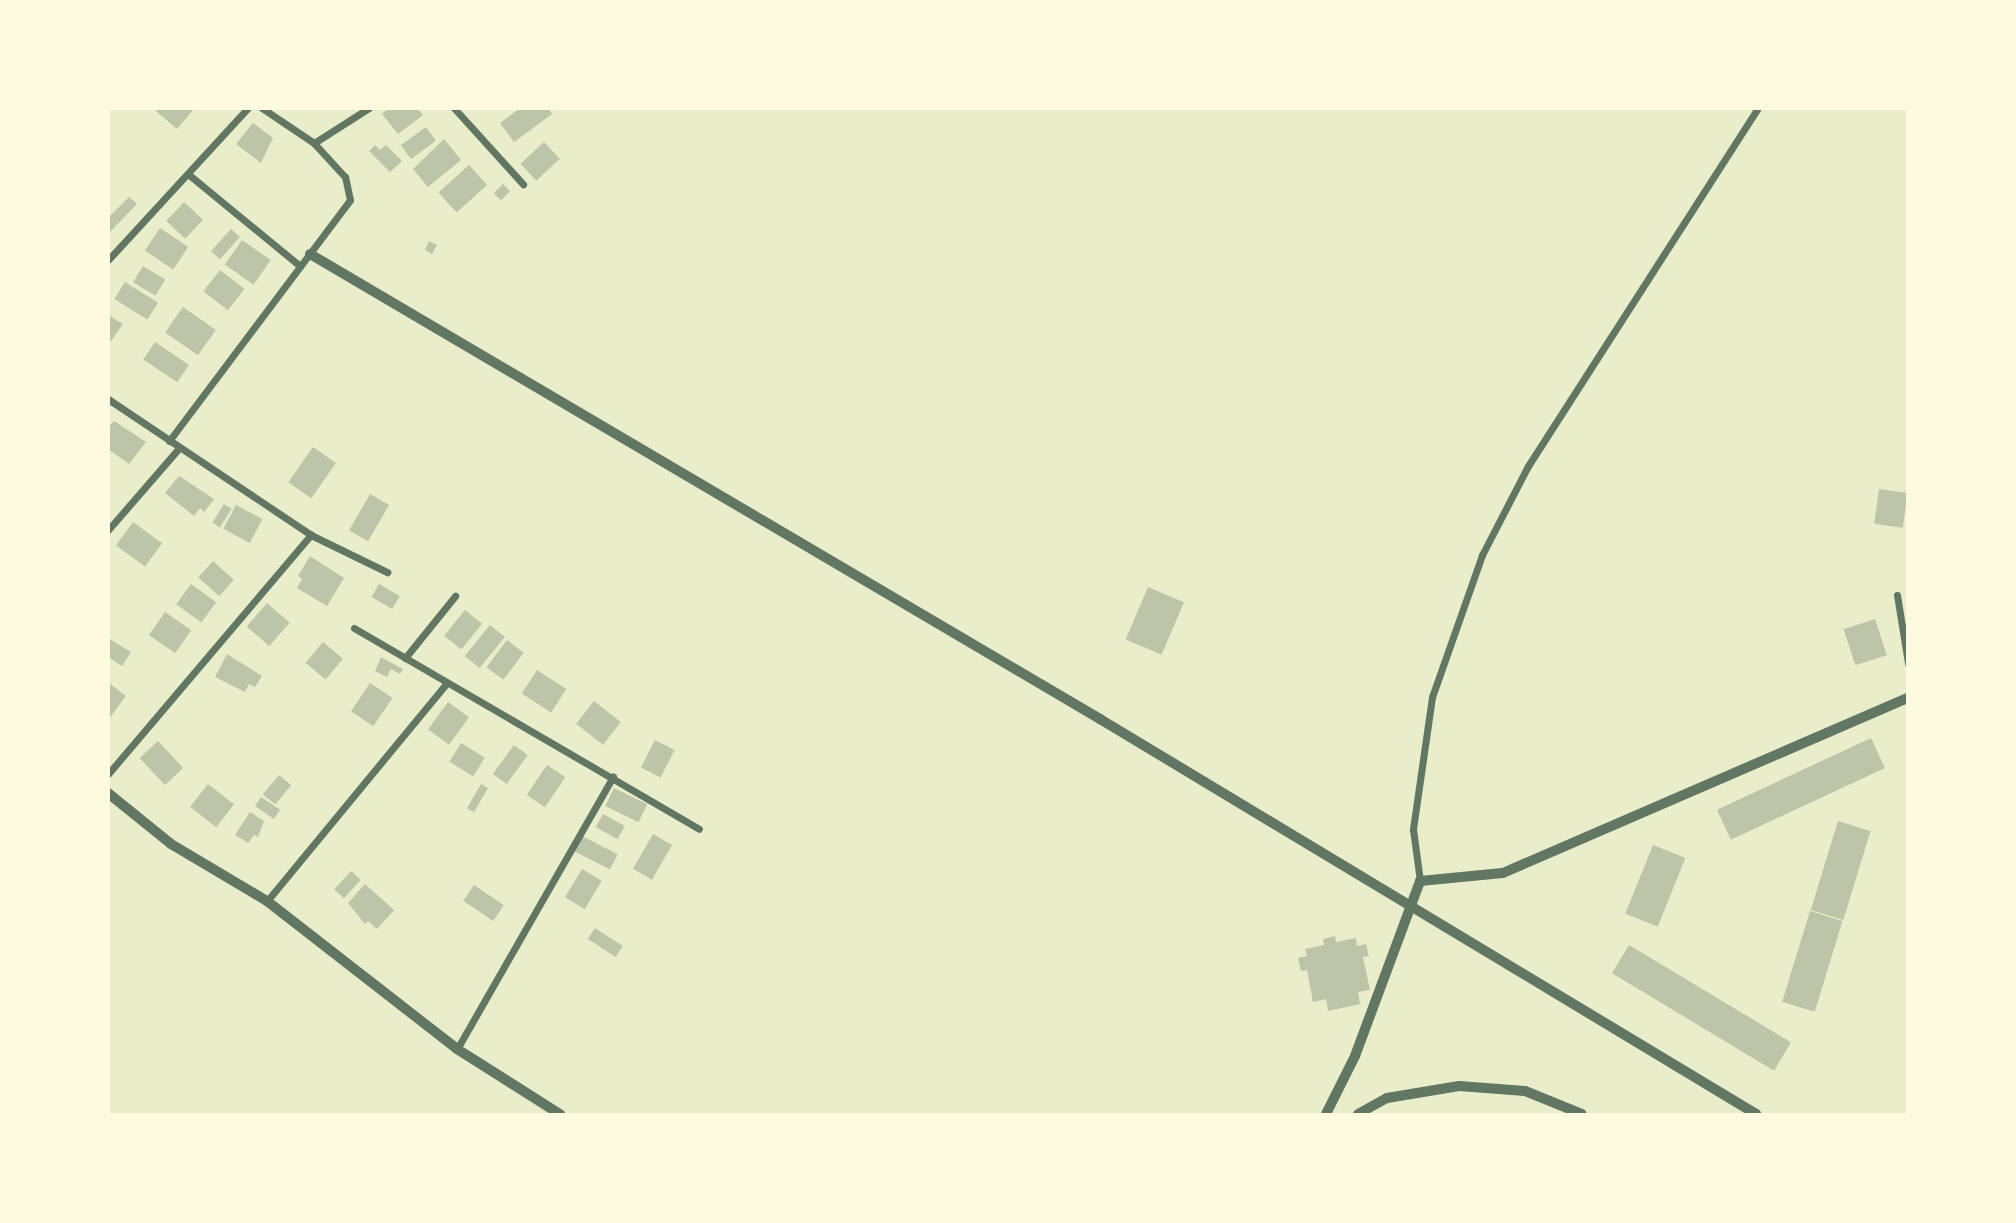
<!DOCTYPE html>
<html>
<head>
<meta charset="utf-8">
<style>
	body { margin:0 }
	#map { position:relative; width:2016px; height:1223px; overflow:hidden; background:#e9edc9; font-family:Barlow,sans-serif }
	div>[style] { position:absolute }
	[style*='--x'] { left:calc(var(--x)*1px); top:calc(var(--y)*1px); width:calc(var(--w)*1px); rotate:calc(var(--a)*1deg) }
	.building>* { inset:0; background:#bcc5a7; transform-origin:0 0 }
	.minor>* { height:7px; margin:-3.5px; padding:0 3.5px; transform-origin:3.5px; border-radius:3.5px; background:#617663 }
	.tertiary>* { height:10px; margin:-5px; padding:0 5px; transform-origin:5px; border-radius:5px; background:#617663 }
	span { translate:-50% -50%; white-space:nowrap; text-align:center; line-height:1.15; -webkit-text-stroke:5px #fefae0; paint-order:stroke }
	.frame { position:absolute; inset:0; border:110px solid #fefae0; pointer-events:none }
</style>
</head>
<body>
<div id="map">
	<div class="building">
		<div style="clip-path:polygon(159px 108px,195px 108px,177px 129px,156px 111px)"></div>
		<div style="clip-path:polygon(389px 108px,417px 108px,423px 115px,398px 134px,382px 114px)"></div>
		<div style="clip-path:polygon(520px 108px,548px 108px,552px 114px,514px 142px,500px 123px)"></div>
		<div style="clip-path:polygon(253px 123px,273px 138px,261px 163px,236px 144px)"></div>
		<div style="left:426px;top:127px;width:17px;height:31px;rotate:54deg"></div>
		<div style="clip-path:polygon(444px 139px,461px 160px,428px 187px,413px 169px)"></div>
		<div style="left:544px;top:142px;width:23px;height:32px;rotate:47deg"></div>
		<div style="clip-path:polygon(375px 145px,380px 150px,386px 145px,402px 161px,390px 172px,369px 151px)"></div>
		<div style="left:469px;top:165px;width:27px;height:41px;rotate:48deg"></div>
		<div style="left:503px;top:184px;width:10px;height:13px;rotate:45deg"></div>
		<div style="clip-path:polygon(129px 197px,137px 204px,108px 234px,108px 218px)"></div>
		<div style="left:184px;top:202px;width:26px;height:26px;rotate:43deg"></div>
		<div style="left:160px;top:228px;width:34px;height:27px;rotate:34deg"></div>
		<div style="left:231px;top:229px;width:12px;height:30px;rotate:42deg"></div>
		<div style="left:242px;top:240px;width:35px;height:30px;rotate:35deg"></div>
		<div style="clip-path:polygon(429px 241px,437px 245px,432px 254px,425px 250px)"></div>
		<div style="left:143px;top:266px;width:26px;height:19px;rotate:31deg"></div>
		<div style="left:220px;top:270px;width:31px;height:27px;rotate:38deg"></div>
		<div style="left:125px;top:282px;width:39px;height:20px;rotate:32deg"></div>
		<div style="left:183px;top:307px;width:40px;height:31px;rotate:35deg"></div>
		<div style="clip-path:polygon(108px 315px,123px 324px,108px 345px)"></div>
		<div style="left:155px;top:342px;width:41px;height:21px;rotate:34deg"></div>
		<div style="clip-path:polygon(114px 421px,146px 442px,129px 464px,108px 449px,108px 428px)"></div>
		<div style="left:313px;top:447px;width:28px;height:43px;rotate:35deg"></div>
		<div style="clip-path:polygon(179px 476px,214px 499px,204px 512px,200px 508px,194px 516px,165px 493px)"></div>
		<div style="left:1879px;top:489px;width:29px;height:35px;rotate:8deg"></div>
		<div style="left:370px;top:494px;width:22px;height:42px;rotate:30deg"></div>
		<div style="left:224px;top:504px;width:9px;height:22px;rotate:32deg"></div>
		<div style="left:236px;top:505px;width:30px;height:27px;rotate:28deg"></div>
		<div style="left:133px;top:522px;width:36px;height:29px;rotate:36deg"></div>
		<div style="clip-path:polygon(310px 556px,344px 578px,327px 606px,297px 588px,302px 579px,298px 576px)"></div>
		<div style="left:213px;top:561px;width:28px;height:22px;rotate:42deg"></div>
		<div style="left:191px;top:584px;width:31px;height:25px;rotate:36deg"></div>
		<div style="left:379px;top:584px;width:24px;height:15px;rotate:30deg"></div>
		<div style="left:1148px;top:587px;width:39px;height:57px;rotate:23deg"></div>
		<div style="left:267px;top:603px;width:30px;height:31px;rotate:41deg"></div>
		<div style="left:465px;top:610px;width:22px;height:33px;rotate:39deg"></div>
		<div style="left:165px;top:612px;width:32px;height:28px;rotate:35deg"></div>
		<div style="left:1875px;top:619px;width:38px;height:33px;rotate:72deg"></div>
		<div style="left:490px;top:625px;width:19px;height:40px;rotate:39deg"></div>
		<div style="clip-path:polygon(108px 638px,131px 652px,122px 666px,108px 657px)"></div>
		<div style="left:507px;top:640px;width:21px;height:34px;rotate:37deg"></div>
		<div style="left:323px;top:642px;width:26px;height:27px;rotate:40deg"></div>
		<div style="clip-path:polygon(227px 654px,262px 676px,255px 687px,249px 684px,245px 692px,215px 677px)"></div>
		<div style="clip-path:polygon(381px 657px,403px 669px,400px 674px,391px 669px,387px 677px,375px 671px)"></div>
		<div style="left:537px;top:670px;width:35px;height:28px;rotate:33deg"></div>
		<div style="left:370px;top:683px;width:27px;height:34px;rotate:34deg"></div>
		<div style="clip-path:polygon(110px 684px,126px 696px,108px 720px,108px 686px)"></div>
		<div style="left:594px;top:701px;width:34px;height:29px;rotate:38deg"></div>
		<div style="left:448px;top:702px;width:26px;height:34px;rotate:36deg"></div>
		<div style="left:1871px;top:738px;width:33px;height:170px;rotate:65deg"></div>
		<div style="left:655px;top:740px;width:22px;height:31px;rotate:27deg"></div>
		<div style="left:158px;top:741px;width:37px;height:25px;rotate:47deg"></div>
		<div style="left:461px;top:743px;width:28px;height:22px;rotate:32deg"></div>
		<div style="left:514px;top:745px;width:17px;height:36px;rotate:36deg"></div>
		<div style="left:547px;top:765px;width:22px;height:36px;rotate:34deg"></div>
		<div style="left:279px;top:775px;width:16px;height:25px;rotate:40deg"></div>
		<div style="left:208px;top:784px;width:33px;height:29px;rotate:38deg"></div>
		<div style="left:481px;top:784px;width:8px;height:28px;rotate:30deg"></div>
		<div style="left:614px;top:788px;width:37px;height:20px;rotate:26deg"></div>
		<div style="left:261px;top:797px;width:23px;height:11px;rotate:34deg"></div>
		<div style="clip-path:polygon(250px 812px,264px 821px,258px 837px,254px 835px,248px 843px,235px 835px)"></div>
		<div style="left:603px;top:814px;width:25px;height:15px;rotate:29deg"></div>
		<div style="left:1838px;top:821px;width:34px;height:93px;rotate:17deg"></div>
		<div style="left:653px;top:834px;width:22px;height:40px;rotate:30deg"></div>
		<div style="left:582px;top:836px;width:40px;height:17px;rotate:27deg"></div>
		<div style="left:1653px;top:845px;width:35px;height:74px;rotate:22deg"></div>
		<div style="left:582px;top:869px;width:23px;height:33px;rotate:31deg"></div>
		<div style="left:351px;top:871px;width:13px;height:25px;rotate:42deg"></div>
		<div style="clip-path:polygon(365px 884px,394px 910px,377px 929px,368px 921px,365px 924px,348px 903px)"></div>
		<div style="left:474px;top:885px;width:36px;height:19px;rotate:34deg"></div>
		<div style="left:1810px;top:911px;width:34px;height:95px;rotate:17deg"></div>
		<div style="left:595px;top:928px;width:33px;height:13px;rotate:33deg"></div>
		<div style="clip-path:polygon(1335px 936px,1336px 942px,1356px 938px,1357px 946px,1366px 944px,1369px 956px,1363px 957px,1370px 990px,1358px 992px,1360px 1004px,1328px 1011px,1326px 999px,1313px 1002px,1307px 970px,1301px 971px,1298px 958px,1307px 956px,1305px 949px,1324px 945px,1323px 939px)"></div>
		<div style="left:1629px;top:945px;width:189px;height:33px;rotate:31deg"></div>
	</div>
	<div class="minor">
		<div style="--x:454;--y:108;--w:103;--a:47.8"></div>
		<div style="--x:314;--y:143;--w:65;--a:-32.5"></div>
		<div style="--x:188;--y:174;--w:145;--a:39.4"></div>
		<div style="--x:108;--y:260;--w:207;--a:-47.4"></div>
		<div style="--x:108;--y:399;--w:244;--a:33.8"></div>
		<div style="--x:311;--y:535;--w:85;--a:26"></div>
		<div style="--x:169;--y:441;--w:301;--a:-53.1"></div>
		<div style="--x:350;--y:200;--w:24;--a:-102"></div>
		<div style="--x:345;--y:177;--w:46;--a:-132.4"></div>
		<div style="--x:314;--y:143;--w:63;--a:-146.1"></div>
		<div style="--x:108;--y:530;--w:108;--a:-49.1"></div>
		<div style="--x:1897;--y:595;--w:69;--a:80.8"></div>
		<div style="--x:354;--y:628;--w:399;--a:30.2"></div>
		<div style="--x:405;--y:658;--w:80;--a:-51.1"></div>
		<div style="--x:108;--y:774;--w:314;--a:-49.7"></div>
		<div style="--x:1420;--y:881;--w:52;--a:-97.7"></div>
		<div style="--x:1413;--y:829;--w:133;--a:-81.8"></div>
		<div style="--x:1432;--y:697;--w:151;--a:-70.6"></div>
		<div style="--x:1482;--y:555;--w:100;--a:-62.7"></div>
		<div style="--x:1528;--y:466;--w:426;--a:-57.3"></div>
		<div style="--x:267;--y:901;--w:281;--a:-50.5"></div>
		<div style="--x:457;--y:1049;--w:314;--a:-60.2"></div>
	</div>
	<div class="tertiary">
		<div style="--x:310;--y:254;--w:917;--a:30.48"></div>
		<div style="--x:1100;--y:719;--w:766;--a:31.05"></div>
		<div style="--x:108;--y:793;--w:81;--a:39"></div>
		<div style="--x:171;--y:844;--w:112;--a:30.7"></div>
		<div style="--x:267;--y:901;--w:241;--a:37.9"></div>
		<div style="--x:457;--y:1049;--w:122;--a:32.3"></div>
		<div style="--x:1326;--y:1114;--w:65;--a:-63.4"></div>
		<div style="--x:1355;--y:1056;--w:187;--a:-69.6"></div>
		<div style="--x:1420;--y:881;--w:83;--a:-5.5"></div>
		<div style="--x:1503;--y:873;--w:441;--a:-23.4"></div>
		<div style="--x:1358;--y:1114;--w:33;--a:-29"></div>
		<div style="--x:1387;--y:1098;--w:73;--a:-9.5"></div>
		<div style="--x:1459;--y:1086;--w:66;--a:4.3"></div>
		<div style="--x:1525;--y:1091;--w:61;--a:22"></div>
	</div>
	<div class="frame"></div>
</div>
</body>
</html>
